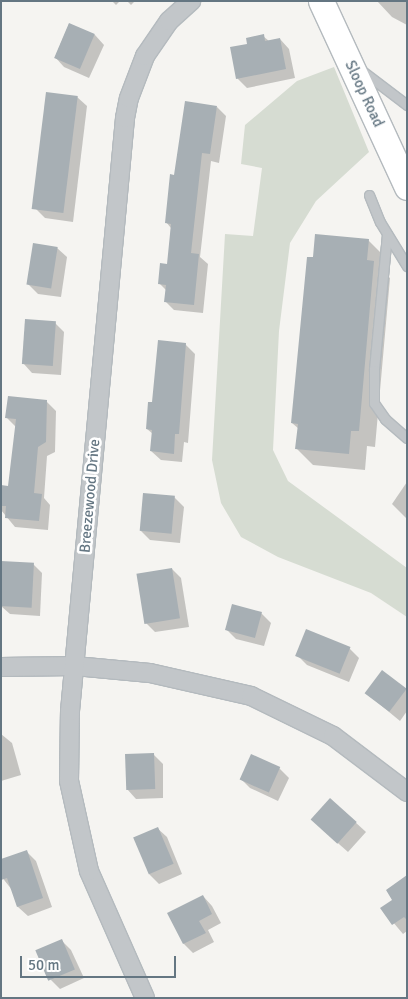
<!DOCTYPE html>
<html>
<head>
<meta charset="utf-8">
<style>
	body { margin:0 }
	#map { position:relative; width:408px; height:999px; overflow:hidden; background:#f5f4f1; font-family:Signika,sans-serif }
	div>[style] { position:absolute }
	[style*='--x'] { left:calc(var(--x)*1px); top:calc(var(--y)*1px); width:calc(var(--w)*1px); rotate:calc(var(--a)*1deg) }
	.green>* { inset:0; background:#d6dcd2 }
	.shadow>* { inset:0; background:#0003 }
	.building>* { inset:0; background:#a7afb4; transform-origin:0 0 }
	.roads { filter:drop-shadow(1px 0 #b4babe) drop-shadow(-1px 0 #b4babe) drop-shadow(0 1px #b4babe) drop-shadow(0 -1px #b4babe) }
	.lane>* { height:9px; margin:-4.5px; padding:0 4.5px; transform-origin:4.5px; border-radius:4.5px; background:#c2c6c9 }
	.street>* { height:18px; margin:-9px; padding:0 9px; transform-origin:9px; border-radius:9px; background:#c2c6c9 }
	.secondary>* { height:25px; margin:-12.5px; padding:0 12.5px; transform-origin:12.5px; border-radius:12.5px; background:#fff }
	span { translate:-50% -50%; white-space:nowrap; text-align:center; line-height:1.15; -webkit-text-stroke:5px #fff; paint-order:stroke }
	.street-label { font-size:15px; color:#647682 }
	.frame { position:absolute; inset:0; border:2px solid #647682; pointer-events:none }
	.scale { position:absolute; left:20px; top:956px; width:156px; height:22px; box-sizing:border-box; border:2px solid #647682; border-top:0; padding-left:6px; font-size:15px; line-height:18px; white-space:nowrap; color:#647682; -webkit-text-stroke:4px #fff; paint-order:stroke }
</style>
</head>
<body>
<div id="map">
	<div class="green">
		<div style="clip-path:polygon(334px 67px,369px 152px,316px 201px,290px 243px,279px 331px,273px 450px,288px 481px,407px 568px,407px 617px,371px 593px,278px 557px,241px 537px,221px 503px,212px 460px,225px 234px,253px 236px,262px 168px,241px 164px,245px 125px,297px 81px)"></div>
	</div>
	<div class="shadow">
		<div style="clip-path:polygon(112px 1px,120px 1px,116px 5px)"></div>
		<div style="clip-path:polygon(127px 1px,135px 1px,131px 5px)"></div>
		<div style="clip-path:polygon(377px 1px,407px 1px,407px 25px,392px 17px)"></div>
		<div style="clip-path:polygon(69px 24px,95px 35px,104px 45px,89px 78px,64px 67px,55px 57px)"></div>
		<div style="clip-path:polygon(263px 36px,269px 41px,280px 39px,289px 49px,295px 78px,247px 88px,237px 78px)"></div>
		<div style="clip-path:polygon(77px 97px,87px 106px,73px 222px,45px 218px,36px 209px)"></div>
		<div style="clip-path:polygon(217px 107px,226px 116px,219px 163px,211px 161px,200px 257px,208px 264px,203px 313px,174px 310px,165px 301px,166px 290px,159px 283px,168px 265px,171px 228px,166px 222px,175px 176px)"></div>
		<div style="clip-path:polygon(368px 240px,384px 256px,383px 272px,390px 278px,375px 447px,367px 446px,365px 470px,313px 465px,297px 449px,299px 429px,292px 423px,314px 259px)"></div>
		<div style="clip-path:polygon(57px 248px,67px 257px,61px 297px,38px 294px,28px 284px)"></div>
		<div style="clip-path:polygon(55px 323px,64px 332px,61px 375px,32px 373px,23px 363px)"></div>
		<div style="clip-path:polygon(185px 344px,195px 354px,188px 443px,184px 442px,182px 462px,161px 460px,151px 451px,153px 434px,147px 429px,153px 403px)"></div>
		<div style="clip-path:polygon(47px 402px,56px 411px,55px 452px,47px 456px,44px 498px,50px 505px,48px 530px,15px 527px,1px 510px,1px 486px,9px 487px,17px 428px,7px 418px)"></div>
		<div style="clip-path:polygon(407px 482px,407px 519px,392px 504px)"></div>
		<div style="clip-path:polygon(174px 497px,184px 507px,180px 543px,150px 540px,140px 530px)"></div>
		<div style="clip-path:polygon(33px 564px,42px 573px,40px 616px,10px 614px,1px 606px)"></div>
		<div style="clip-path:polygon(172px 569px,181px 578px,189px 627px,155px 632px,146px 623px)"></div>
		<div style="clip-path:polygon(261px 613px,271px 623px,264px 646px,236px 639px,227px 630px)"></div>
		<div style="clip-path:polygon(349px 648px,359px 658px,349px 682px,307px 665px,297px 655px)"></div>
		<div style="clip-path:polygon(382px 672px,407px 691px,407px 711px,400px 721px,366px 693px)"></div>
		<div style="clip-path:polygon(1px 734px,12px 743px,21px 775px,1px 781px)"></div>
		<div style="clip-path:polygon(153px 754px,163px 764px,163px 798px,136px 799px,127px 789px)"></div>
		<div style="clip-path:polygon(279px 768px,289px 778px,278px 801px,250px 788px,241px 779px)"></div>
		<div style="clip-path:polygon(330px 799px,366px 832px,348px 852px,322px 829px)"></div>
		<div style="clip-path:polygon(157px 828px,167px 837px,182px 874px,159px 884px,149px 874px)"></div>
		<div style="clip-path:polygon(26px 851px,36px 861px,52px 907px,28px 916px,18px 907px,12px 890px,1px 876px)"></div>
		<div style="clip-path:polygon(407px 877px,407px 931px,403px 934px,382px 909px,394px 900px)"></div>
		<div style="clip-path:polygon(203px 896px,212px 906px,221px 923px,208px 930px,214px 942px,193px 953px,184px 944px,169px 914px)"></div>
		<div style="clip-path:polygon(62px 941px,71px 950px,84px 978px,60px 989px,51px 980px)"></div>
	</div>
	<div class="building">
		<div style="left:69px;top:23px;width:28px;height:38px;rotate:23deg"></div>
		<div style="clip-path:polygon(264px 34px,265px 41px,280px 38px,286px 69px,236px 79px,230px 47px,247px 44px,246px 38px)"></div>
		<div style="left:46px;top:92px;width:32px;height:118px;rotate:7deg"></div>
		<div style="clip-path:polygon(185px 101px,217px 106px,210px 154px,202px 153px,191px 253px,199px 254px,194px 305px,164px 302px,166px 285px,158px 284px,160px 263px,167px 264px,171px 224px,165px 223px,170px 174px,174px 175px)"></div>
		<div style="clip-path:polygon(315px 234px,369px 239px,367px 260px,374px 261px,359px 431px,351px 431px,349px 454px,295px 449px,298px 424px,291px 423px,307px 257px,313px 257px)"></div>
		<div style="left:33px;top:243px;width:25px;height:42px;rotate:9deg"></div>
		<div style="left:25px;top:319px;width:31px;height:45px;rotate:4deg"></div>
		<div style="clip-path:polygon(158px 340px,186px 343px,179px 434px,175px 434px,174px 454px,150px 451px,152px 430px,146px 429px,148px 402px,152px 402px)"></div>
		<div style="clip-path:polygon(8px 396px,47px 400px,46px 442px,38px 447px,34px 493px,42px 494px,39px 521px,5px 518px,6px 506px,1px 506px,1px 485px,8px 486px,16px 419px,5px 418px)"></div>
		<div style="left:143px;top:493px;width:32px;height:38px;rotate:5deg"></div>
		<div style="left:1px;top:561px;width:33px;height:45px;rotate:3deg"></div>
		<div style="left:172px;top:568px;width:51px;height:36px;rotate:81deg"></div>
		<div style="left:232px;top:604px;width:31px;height:27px;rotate:15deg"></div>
		<div style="left:306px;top:629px;width:48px;height:29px;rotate:22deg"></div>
		<div style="left:382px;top:670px;width:31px;height:29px;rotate:37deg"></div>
		<div style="left:154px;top:753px;width:36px;height:29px;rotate:88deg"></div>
		<div style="left:251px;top:754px;width:32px;height:28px;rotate:24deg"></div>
		<div style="left:330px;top:798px;width:36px;height:29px;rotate:42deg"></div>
		<div style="left:158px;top:827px;width:40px;height:27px;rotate:67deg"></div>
		<div style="clip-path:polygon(27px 850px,43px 898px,17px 907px,7px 878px,1px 880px,1px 859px)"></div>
		<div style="clip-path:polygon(407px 875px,407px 920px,404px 917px,392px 925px,380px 908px,392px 900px,386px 890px)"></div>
		<div style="clip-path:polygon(203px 895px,212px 914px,199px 921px,206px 933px,183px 944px,167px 913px)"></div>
		<div style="left:62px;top:939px;width:33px;height:29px;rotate:67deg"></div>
	</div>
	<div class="roads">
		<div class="lane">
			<div style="--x:361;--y:70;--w:58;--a:37.3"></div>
			<div style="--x:369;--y:195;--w:29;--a:68"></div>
			<div style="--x:380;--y:222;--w:52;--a:58.5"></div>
			<div style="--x:387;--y:234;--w:137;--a:95.5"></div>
			<div style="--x:374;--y:370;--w:33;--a:90"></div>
			<div style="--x:374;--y:403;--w:19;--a:55"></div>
			<div style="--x:385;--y:419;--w:29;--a:41"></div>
		</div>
		<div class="street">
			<div style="--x:1;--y:667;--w:74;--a:-0.8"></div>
			<div style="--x:75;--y:666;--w:75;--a:5.3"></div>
			<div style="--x:150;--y:673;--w:104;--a:12.8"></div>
			<div style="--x:251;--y:696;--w:91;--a:26"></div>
			<div style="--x:333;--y:736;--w:93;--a:37.1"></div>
			<div style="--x:145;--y:998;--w:139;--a:-113.8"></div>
			<div style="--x:89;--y:871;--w:92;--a:-102.5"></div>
			<div style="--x:69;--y:781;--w:70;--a:-89.2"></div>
			<div style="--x:70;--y:711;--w:596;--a:-84.7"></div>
			<div style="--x:125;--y:118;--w:20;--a:-79"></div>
			<div style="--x:129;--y:98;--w:45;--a:-69.1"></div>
			<div style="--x:145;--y:56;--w:42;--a:-55.6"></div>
			<div style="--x:169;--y:21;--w:30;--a:-42"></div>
		</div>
		<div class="secondary">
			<div style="--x:321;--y:1;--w:205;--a:65.2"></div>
		</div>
	</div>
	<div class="street-label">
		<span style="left:364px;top:94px;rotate:65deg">Sloop Road</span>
		<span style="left:90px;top:496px;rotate:-85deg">Breezewood Drive</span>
	</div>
	<div class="frame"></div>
	<div class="scale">50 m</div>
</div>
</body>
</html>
